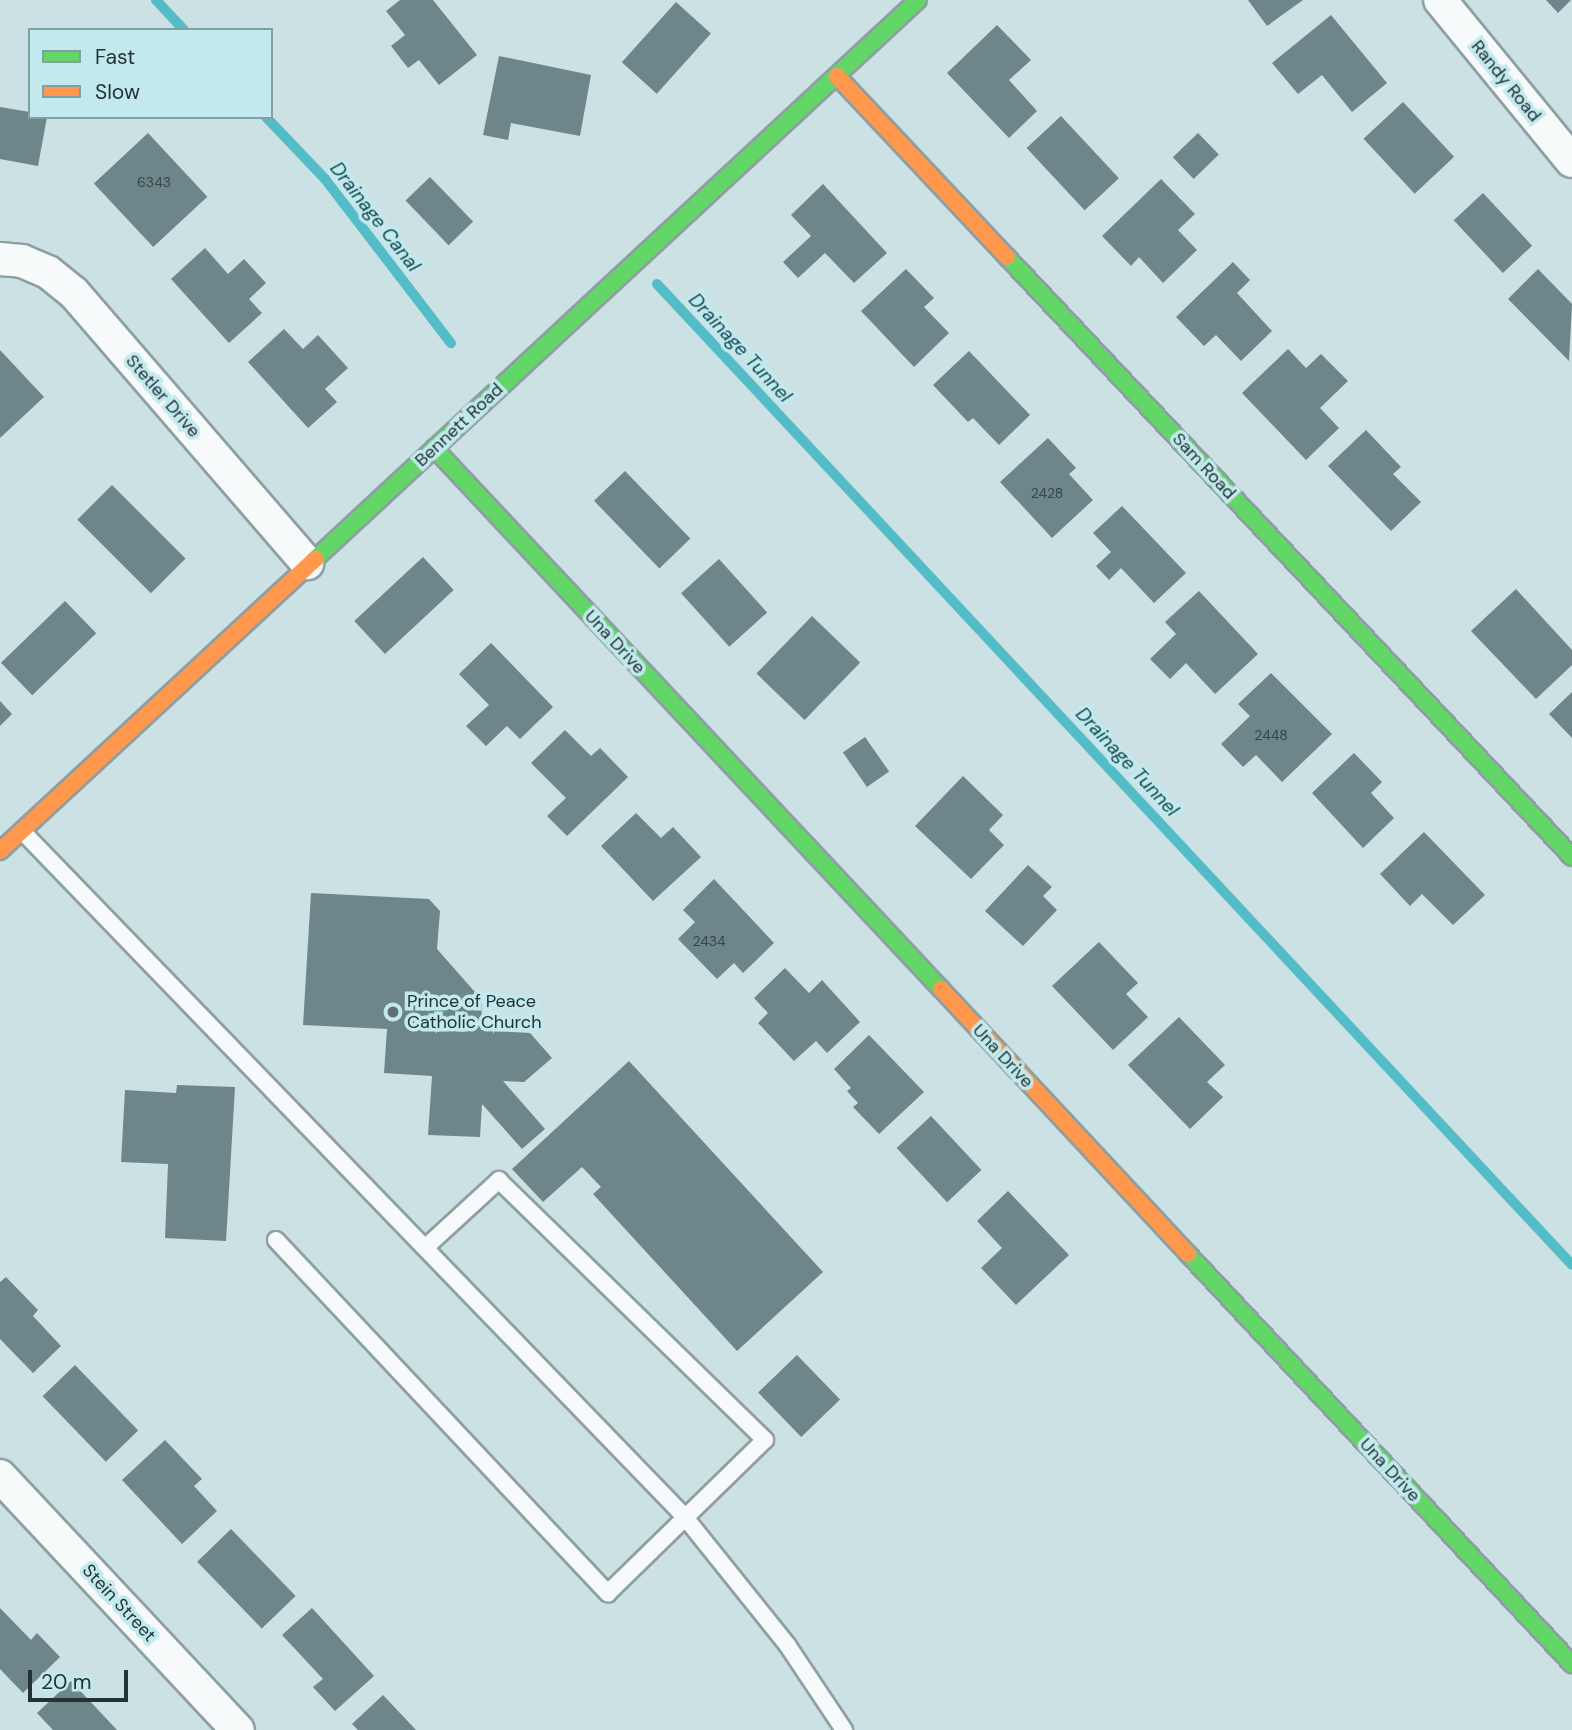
<!DOCTYPE html>
<html>
<head>
<meta charset="utf-8">
<style>
	body { margin:0 }
	#map { position:relative; width:1572px; height:1730px; overflow:hidden; background:#cce1e4; font-family:"DM Sans",sans-serif }
	div>[style] { position:absolute }
	[style*='--x'] { left:calc(var(--x)*1px); top:calc(var(--y)*1px); width:calc(var(--w)*1px); rotate:calc(var(--a)*1deg) }
	.stream>* { height:10px; margin:-5px; padding:0 5px; transform-origin:5px; border-radius:5px; background:#53bcc6 }
	.building>* { inset:0; background:#6d8689; transform-origin:0 0 }
	.roads { filter:drop-shadow(2px 0 #8e9fa1) drop-shadow(-2px 0 #8e9fa1) drop-shadow(0 2px #8e9fa1) drop-shadow(0 -2px #8e9fa1) }
	.lane>* { height:16px; margin:-8px; padding:0 8px; transform-origin:8px; border-radius:8px; background:#f7fafb }
	.street>* { height:32px; margin:-16px; padding:0 16px; transform-origin:16px; border-radius:16px; background:#f7fafb }
	.fast>* { height:16px; margin:-8px; padding:0 8px; transform-origin:8px; border-radius:8px; background:#63d668 }
	.slow>* { height:16px; margin:-8px; padding:0 8px; transform-origin:8px; border-radius:8px; background:#ff974d }
	.dots>* { width:19px; height:19px; translate:-50% -50%; box-sizing:border-box; border:4px solid #c2e9ee; border-radius:50% }
	span { translate:-50% -50%; white-space:nowrap; text-align:center; line-height:1.15; -webkit-text-stroke:7px #c2e9ee; paint-order:stroke }
	.number-label { font-size:14px; color:#364749 }
	.number-label span { -webkit-text-stroke-width:0 }
	.street-label { font-size:18px; color:#233234 }
	.poi-label { font-size:18px; color:#233234 }
	.left { translate:0 -50%; text-align:left }
	.water-label { font-size:19px; color:#124a4f; font-style:italic }
	.legend { position:absolute; left:28px; top:28px; width:245px; height:91px; box-sizing:border-box; background:#c2e9ee; border:2px solid #82a0a4; margin:0; padding:9px 12px; list-style:none; font-size:21px; color:#233234 }
	.legend li { display:flex; align-items:center; gap:14px; height:35px }
	.legend b { width:35px; border:2px solid #82a0a4 }
	.scale { position:absolute; left:28px; top:1670px; width:100px; height:32px; box-sizing:border-box; border:4px solid #233234; border-top:0; padding-left:9px; font-size:21px; line-height:24px; white-space:nowrap; color:#233234; -webkit-text-stroke:5px #c2e9ee; paint-order:stroke }
</style>
</head>
<body>
<div id="map">
	<div class="stream">
		<div style="--x:156;--y:0;--w:41;--a:47"></div>
		<div style="--x:266;--y:117;--w:86;--a:46.4"></div>
		<div style="--x:325;--y:179;--w:207;--a:52.5"></div>
		<div style="--x:657;--y:284;--w:1341;--a:46.99"></div>
	</div>
	<div class="building">
		<div style="clip-path:polygon(400px 0,433px 0,477px 55px,439px 85px,419px 60px,408px 68px,391px 46px,405px 35px,386px 11px)"></div>
		<div style="clip-path:polygon(1248px 0,1303px 0,1267px 26px)"></div>
		<div style="clip-path:polygon(1546px 0,1571px 0,1558px 13px)"></div>
		<div style="left:676px;top:2px;width:47px;height:81px;rotate:42deg"></div>
		<div style="clip-path:polygon(1331px 15px,1387px 83px,1352px 112px,1322px 75px,1298px 94px,1272px 63px)"></div>
		<div style="clip-path:polygon(997px 25px,1031px 60px,1009px 80px,1037px 111px,1009px 138px,947px 73px)"></div>
		<div style="clip-path:polygon(499px 56px,591px 75px,580px 136px,511px 123px,508px 140px,483px 135px)"></div>
		<div style="left:1403px;top:102px;width:75px;height:54px;rotate:47deg"></div>
		<div style="clip-path:polygon(0 107px,30px 112px,30px 117px,47px 117px,38px 166px,0 159px)"></div>
		<div style="left:1061px;top:116px;width:85px;height:47px;rotate:47deg"></div>
		<div style="left:148px;top:133px;width:87px;height:74px;rotate:47deg"></div>
		<div style="left:1198px;top:133px;width:30px;height:35px;rotate:46deg"></div>
		<div style="left:430px;top:177px;width:62px;height:34px;rotate:46deg"></div>
		<div style="clip-path:polygon(1161px 179px,1195px 214px,1178px 230px,1197px 250px,1163px 283px,1139px 257px,1131px 266px,1102px 236px)"></div>
		<div style="clip-path:polygon(823px 184px,887px 253px,854px 283px,825px 253px,798px 278px,783px 262px,811px 236px,791px 215px)"></div>
		<div style="left:1483px;top:193px;width:72px;height:40px;rotate:47deg"></div>
		<div style="clip-path:polygon(205px 248px,228px 274px,244px 259px,266px 283px,249px 299px,262px 313px,229px 343px,171px 279px)"></div>
		<div style="clip-path:polygon(1233px 262px,1250px 280px,1237px 293px,1272px 331px,1241px 361px,1216px 335px,1204px 346px,1176px 317px)"></div>
		<div style="clip-path:polygon(906px 269px,934px 298px,924px 307px,949px 333px,914px 367px,861px 311px)"></div>
		<div style="clip-path:polygon(1538px 269px,1572px 304px,1569px 361px,1508px 299px)"></div>
		<div style="clip-path:polygon(284px 329px,303px 349px,318px 335px,348px 368px,325px 389px,337px 402px,308px 428px,248px 362px)"></div>
		<div style="clip-path:polygon(1288px 349px,1306px 368px,1321px 354px,1348px 381px,1320px 408px,1339px 428px,1306px 460px,1242px 393px)"></div>
		<div style="clip-path:polygon(0 350px,44px 397px,0 438px)"></div>
		<div style="clip-path:polygon(969px 351px,1030px 415px,999px 445px,973px 418px,968px 422px,933px 385px)"></div>
		<div style="clip-path:polygon(1366px 430px,1401px 467px,1393px 474px,1421px 502px,1391px 531px,1328px 466px)"></div>
		<div style="clip-path:polygon(1048px 438px,1076px 468px,1069px 474px,1093px 500px,1052px 538px,1000px 482px)"></div>
		<div style="left:625px;top:471px;width:94px;height:43px;rotate:46deg"></div>
		<div style="left:112px;top:485px;width:104px;height:49px;rotate:45deg"></div>
		<div style="clip-path:polygon(1122px 506px,1186px 573px,1154px 603px,1121px 568px,1109px 580px,1096px 566px,1111px 552px,1093px 533px)"></div>
		<div style="left:423px;top:557px;width:45px;height:94px;rotate:47deg"></div>
		<div style="left:719px;top:559px;width:72px;height:51px;rotate:48deg"></div>
		<div style="clip-path:polygon(1516px 589px,1572px 650px,1572px 665px,1536px 699px,1471px 631px)"></div>
		<div style="clip-path:polygon(1199px 591px,1258px 654px,1215px 694px,1186px 663px,1170px 679px,1150px 659px,1176px 634px,1165px 622px)"></div>
		<div style="left:65px;top:601px;width:45px;height:89px;rotate:46deg"></div>
		<div style="left:812px;top:616px;width:67px;height:80px;rotate:44deg"></div>
		<div style="clip-path:polygon(491px 643px,553px 707px,520px 739px,507px 726px,486px 746px,466px 726px,489px 705px,459px 674px)"></div>
		<div style="clip-path:polygon(1271px 673px,1332px 734px,1282px 782px,1256px 755px,1243px 767px,1221px 744px,1250px 716px,1238px 704px)"></div>
		<div style="clip-path:polygon(1572px 692px,1572px 738px,1549px 714px)"></div>
		<div style="clip-path:polygon(0 701px,12px 714px,0 726px)"></div>
		<div style="clip-path:polygon(565px 730px,591px 756px,600px 748px,628px 777px,567px 836px,547px 816px,566px 798px,531px 763px)"></div>
		<div style="left:865px;top:737px;width:42px;height:27px;rotate:55deg"></div>
		<div style="clip-path:polygon(1354px 753px,1382px 782px,1371px 793px,1394px 818px,1363px 848px,1312px 793px)"></div>
		<div style="clip-path:polygon(963px 776px,1003px 815px,989px 830px,1004px 845px,971px 879px,915px 826px)"></div>
		<div style="clip-path:polygon(636px 813px,661px 838px,673px 827px,701px 857px,653px 901px,601px 846px)"></div>
		<div style="clip-path:polygon(1424px 832px,1485px 895px,1453px 925px,1422px 894px,1410px 906px,1380px 874px)"></div>
		<div style="clip-path:polygon(1028px 865px,1052px 887px,1043px 896px,1057px 910px,1023px 946px,985px 911px)"></div>
		<div style="clip-path:polygon(714px 879px,774px 943px,743px 973px,734px 963px,717px 979px,678px 939px,695px 922px,683px 910px)"></div>
		<div style="clip-path:polygon(311px 893px,429px 899px,440px 911px,437px 949px,482px 1000px,481px 1030px,530px 1033px,552px 1058px,524px 1082px,503px 1081px,545px 1129px,522px 1149px,482px 1104px,480px 1137px,428px 1135px,432px 1076px,384px 1073px,387px 1029px,303px 1025px)"></div>
		<div style="clip-path:polygon(1099px 942px,1138px 983px,1126px 994px,1148px 1017px,1113px 1050px,1052px 986px)"></div>
		<div style="clip-path:polygon(785px 968px,809px 993px,822px 980px,860px 1022px,827px 1053px,816px 1041px,794px 1061px,758px 1023px,768px 1013px,754px 998px)"></div>
		<div style="clip-path:polygon(1179px 1017px,1225px 1065px,1207px 1082px,1223px 1097px,1190px 1129px,1128px 1065px)"></div>
		<div style="clip-path:polygon(869px 1035px,924px 1092px,879px 1134px,853px 1107px,858px 1103px,847px 1091px,851px 1088px,834px 1069px)"></div>
		<div style="clip-path:polygon(629px 1061px,823px 1272px,737px 1351px,593px 1194px,601px 1187px,582px 1167px,543px 1202px,512px 1169px)"></div>
		<div style="clip-path:polygon(177px 1085px,235px 1087px,226px 1241px,165px 1238px,168px 1164px,121px 1162px,125px 1090px,176px 1093px)"></div>
		<div style="left:931px;top:1116px;width:74px;height:47px;rotate:47deg"></div>
		<div style="clip-path:polygon(1008px 1191px,1069px 1255px,1016px 1305px,981px 1268px,1002px 1248px,977px 1221px)"></div>
		<div style="clip-path:polygon(6px 1277px,38px 1310px,33px 1316px,61px 1346px,33px 1373px,0 1339px,0 1282px)"></div>
		<div style="left:797px;top:1355px;width:62px;height:54px;rotate:46deg"></div>
		<div style="left:75px;top:1365px;width:91px;height:45px;rotate:46deg"></div>
		<div style="clip-path:polygon(165px 1440px,202px 1479px,194px 1486px,217px 1511px,182px 1544px,122px 1480px)"></div>
		<div style="left:231px;top:1529px;width:93px;height:47px;rotate:46deg"></div>
		<div style="clip-path:polygon(0 1608px,31px 1640px,37px 1633px,60px 1657px,23px 1693px,0 1669px)"></div>
		<div style="clip-path:polygon(312px 1608px,374px 1676px,335px 1711px,313px 1687px,323px 1679px,282px 1635px)"></div>
		<div style="clip-path:polygon(71px 1681px,117px 1730px,53px 1730px,37px 1713px)"></div>
		<div style="clip-path:polygon(383px 1695px,416px 1730px,358px 1730px,352px 1724px)"></div>
	</div>
	<div class="roads">
		<div class="lane">
			<div style="--x:22;--y:831;--w:953;--a:45.98"></div>
			<div style="--x:684;--y:1516;--w:166;--a:51.3"></div>
			<div style="--x:788;--y:1646;--w:101;--a:56.3"></div>
			<div style="--x:276;--y:1240;--w:485;--a:46.8"></div>
			<div style="--x:608;--y:1593;--w:219;--a:-44.3"></div>
			<div style="--x:765;--y:1440;--w:372;--a:-135.7"></div>
			<div style="--x:499;--y:1180;--w:99;--a:137.5"></div>
		</div>
		<div class="street">
			<div style="--x:1440;--y:0;--w:208;--a:50.7"></div>
			<div style="--x:0;--y:259;--w:22;--a:5"></div>
			<div style="--x:22;--y:261;--w:28;--a:23"></div>
			<div style="--x:48;--y:272;--w:33;--a:39"></div>
			<div style="--x:74;--y:293;--w:357;--a:49.2"></div>
			<div style="--x:0;--y:1476;--w:348;--a:46.9"></div>
		</div>
		<div class="fast">
			<div style="--x:1007;--y:257;--w:824;--a:46.72"></div>
			<div style="--x:434;--y:448;--w:741;--a:46.86"></div>
			<div style="--x:315;--y:559;--w:822;--a:-42.83"></div>
			<div style="--x:1188;--y:1254;--w:562;--a:46.88"></div>
		</div>
		<div class="slow">
			<div style="--x:837;--y:76;--w:248;--a:46.8"></div>
			<div style="--x:0;--y:851;--w:430;--a:-42.8"></div>
			<div style="--x:941;--y:989;--w:362;--a:47"></div>
		</div>
	</div>
	<div class="dots">
		<div style="left:393px;top:1012px;background:#5e6f72"></div>
	</div>
	<div class="number-label">
		<span style="left:154px;top:182px">6343</span>
		<span style="left:1047px;top:493px">2428</span>
		<span style="left:1271px;top:735px">2448</span>
		<span style="left:709px;top:941px">2434</span>
	</div>
	<div class="street-label">
		<span style="left:1506px;top:81px;rotate:51deg">Randy Road</span>
		<span style="left:163px;top:396px;rotate:49deg">Stetler Drive</span>
		<span style="left:459px;top:425px;rotate:-43deg">Bennett Road</span>
		<span style="left:1204px;top:466px;rotate:47deg">Sam Road</span>
		<span style="left:615px;top:642px;rotate:47deg">Una Drive</span>
		<span style="left:1003px;top:1056px;rotate:47deg">Una Drive</span>
		<span style="left:1390px;top:1470px;rotate:47deg">Una Drive</span>
		<span style="left:119px;top:1603px;rotate:47deg">Stein Street</span>
	</div>
	<div class="poi-label">
		<span class="left" style="left:407px;top:1012px">Prince of Peace<br>Catholic Church</span>
	</div>
	<div class="water-label">
		<span style="left:375px;top:217px;rotate:52deg">Drainage Canal</span>
		<span style="left:740px;top:348px;rotate:47deg">Drainage Tunnel</span>
		<span style="left:1127px;top:762px;rotate:47deg">Drainage Tunnel</span>
	</div>
	<ul class="legend">
	<li><b style="height:9px;background:#63d668"></b>Fast</li>
	<li><b style="height:9px;background:#ff974d"></b>Slow</li>
	</ul>
	<div class="scale">20 m</div>
</div>
</body>
</html>
